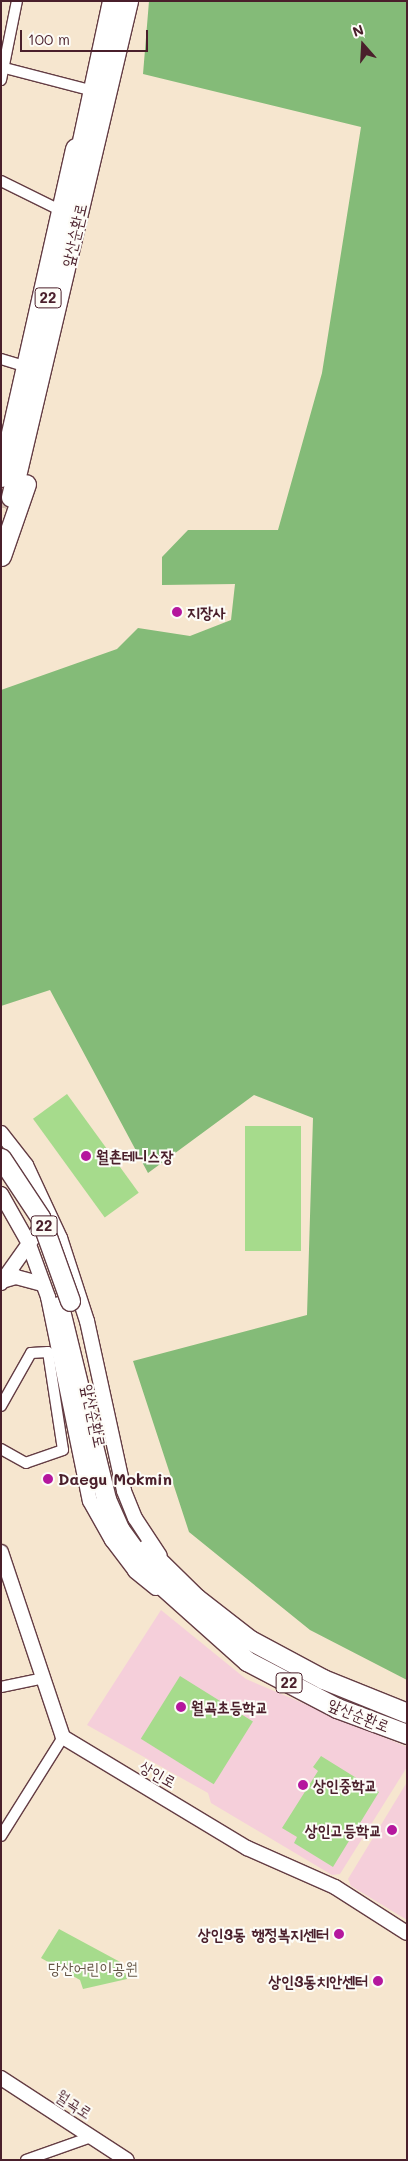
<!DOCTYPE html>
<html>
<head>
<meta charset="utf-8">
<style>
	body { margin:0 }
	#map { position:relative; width:408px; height:2161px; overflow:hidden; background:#f6e6cf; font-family:Mali,"Poor Story",sans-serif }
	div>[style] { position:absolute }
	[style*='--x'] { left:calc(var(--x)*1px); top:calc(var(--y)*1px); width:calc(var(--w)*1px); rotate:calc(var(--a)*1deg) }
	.built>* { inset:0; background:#f5cfda }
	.green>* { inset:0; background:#a6db8c; transform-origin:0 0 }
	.forest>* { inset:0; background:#84bb78 }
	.highway-tunnel>* { height:19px; margin-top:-9.5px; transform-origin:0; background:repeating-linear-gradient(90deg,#d4beae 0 19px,transparent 0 28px) }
	.roads { filter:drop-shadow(1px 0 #643d44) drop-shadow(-1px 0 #643d44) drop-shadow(0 1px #643d44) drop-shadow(0 -1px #643d44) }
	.street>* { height:10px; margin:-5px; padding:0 5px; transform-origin:5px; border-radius:5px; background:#fff }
	.secondary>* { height:14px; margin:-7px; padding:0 7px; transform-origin:7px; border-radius:7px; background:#fff }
	.highway>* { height:19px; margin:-9.5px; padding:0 9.5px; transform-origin:9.5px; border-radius:9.5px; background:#fff }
	.bridges { filter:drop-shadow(1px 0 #643d44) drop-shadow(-1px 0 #643d44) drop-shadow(0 1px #643d44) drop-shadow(0 -1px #643d44) }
	.highway-bridge>* { height:19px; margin:-9.5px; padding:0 9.5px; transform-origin:9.5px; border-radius:9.5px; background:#fff }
	.dots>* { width:14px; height:14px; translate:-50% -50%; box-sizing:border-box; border:2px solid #fdfcf7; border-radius:50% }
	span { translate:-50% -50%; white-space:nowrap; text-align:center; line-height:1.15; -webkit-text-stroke:4px #fdfcf7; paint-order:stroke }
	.shield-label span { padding:1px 4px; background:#fdfcf7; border:1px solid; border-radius:4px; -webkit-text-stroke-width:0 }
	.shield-label { font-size:15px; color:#4a1f2b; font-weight:700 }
	.street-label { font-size:16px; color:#4a1f2b }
	.poi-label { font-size:16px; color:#4a1f2b; font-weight:700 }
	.left { translate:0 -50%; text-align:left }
	.right { translate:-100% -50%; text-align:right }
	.park-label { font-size:16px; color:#665748 }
	.frame { position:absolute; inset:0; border:2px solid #4a1f2b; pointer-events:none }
	.north { position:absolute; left:338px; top:20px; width:50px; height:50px; -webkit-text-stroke:4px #fdfcf7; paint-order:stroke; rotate:341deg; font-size:14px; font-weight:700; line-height:20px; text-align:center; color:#4a1f2b }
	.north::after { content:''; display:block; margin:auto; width:18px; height:22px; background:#4a1f2b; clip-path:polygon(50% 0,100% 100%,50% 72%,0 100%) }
	.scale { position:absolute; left:20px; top:30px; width:128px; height:22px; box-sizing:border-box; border:2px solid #4a1f2b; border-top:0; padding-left:6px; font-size:15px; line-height:18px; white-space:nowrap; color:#4a1f2b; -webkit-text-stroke:4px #fdfcf7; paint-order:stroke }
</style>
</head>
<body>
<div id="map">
	<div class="built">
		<div style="clip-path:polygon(161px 1610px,246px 1679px,407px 1747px,407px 1767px,340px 1874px,332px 1875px,211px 1803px,208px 1793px,87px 1725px)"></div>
		<div style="clip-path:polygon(407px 1782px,407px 1920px,351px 1886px,348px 1879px)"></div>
	</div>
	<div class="green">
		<div style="left:67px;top:1094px;width:122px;height:42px;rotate:54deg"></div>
		<div style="left:245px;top:1126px;width:56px;height:125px"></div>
		<div style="left:180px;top:1676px;width:86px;height:74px;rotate:32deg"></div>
		<div style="clip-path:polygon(321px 1756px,379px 1792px,333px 1867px,294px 1843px,297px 1837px,282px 1828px,318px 1771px,313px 1767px)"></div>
		<div style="clip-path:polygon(59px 1929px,122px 1963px,127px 1979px,83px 1989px,80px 1980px,41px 1958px)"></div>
	</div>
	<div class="forest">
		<div style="clip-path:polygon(149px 1px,407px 1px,407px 1680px,310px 1630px,189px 1532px,133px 1361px,307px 1315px,313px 1118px,254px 1095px,148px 1173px,50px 990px,1px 1006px,1px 690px,117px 649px,138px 628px,190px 636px,231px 620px,235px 584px,162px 585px,162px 557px,188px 530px,278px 530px,322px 373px,361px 127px,143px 74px)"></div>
	</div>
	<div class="highway-tunnel">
		<div style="--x:1;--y:507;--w:11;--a:-75"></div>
	</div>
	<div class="roads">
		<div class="street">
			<div style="--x:1;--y:67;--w:96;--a:14.5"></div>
			<div style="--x:1;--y:80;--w:81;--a:-78.6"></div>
			<div style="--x:1;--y:181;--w:66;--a:26.2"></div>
			<div style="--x:1;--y:359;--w:27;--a:17"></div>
			<div style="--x:1;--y:1406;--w:61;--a:-60.5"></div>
			<div style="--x:31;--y:1353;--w:17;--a:-3"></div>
			<div style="--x:48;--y:1352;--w:99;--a:81.3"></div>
			<div style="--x:63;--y:1450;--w:39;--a:161"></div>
			<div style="--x:26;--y:1463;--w:29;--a:-151"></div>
			<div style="--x:1;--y:1687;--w:44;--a:-11.8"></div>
			<div style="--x:1;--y:1836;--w:117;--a:-57.9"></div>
			<div style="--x:26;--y:2160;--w:69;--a:-19.5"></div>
		</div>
		<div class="secondary">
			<div style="--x:1;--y:1133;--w:41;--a:52"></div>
			<div style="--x:26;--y:1165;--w:81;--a:65"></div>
			<div style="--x:60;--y:1238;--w:87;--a:72"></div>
			<div style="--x:87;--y:1321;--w:174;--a:77.7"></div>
			<div style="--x:124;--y:1491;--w:29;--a:68"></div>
			<div style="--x:135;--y:1518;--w:45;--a:56.7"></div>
			<div style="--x:1;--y:1194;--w:55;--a:60.6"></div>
			<div style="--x:28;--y:1242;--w:59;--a:70"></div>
			<div style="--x:48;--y:1297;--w:208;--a:78.4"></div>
			<div style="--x:90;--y:1501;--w:45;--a:60.6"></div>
			<div style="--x:112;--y:1540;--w:39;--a:53"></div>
			<div style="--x:135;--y:1571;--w:27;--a:39"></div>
			<div style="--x:2;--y:1281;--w:15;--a:-16"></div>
			<div style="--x:16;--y:1277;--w:28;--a:15"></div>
			<div style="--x:1;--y:1283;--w:80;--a:-54.7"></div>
			<div style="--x:1;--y:1552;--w:195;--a:71.5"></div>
			<div style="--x:63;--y:1737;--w:215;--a:31.1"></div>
			<div style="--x:247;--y:1848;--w:96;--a:23.9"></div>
			<div style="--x:335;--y:1887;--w:85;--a:32.6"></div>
			<div style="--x:1;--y:2078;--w:150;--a:33.1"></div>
		</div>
		<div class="highway">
			<div style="--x:77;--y:164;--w:167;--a:-77.9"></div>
			<div style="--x:1;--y:477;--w:337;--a:-77.3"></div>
			<div style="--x:11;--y:497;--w:510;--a:-76.73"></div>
			<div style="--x:1;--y:556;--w:76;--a:-70.9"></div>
			<div style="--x:59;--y:1306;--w:199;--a:76.3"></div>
			<div style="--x:106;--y:1499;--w:34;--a:66"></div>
			<div style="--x:120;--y:1530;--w:62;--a:54.2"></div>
			<div style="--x:156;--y:1580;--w:122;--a:41.7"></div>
			<div style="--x:247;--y:1661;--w:102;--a:27.6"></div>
			<div style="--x:337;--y:1708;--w:75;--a:20.4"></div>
			<div style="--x:146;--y:1549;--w:70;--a:44.4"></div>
			<div style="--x:196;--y:1598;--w:68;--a:37.9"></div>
			<div style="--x:250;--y:1640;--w:83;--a:28.1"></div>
			<div style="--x:323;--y:1679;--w:91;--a:22"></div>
		</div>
	</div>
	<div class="bridges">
		<div class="highway-bridge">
			<div style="--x:1;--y:1158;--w:71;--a:56.5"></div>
			<div style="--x:40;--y:1217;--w:89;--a:70.3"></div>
		</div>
	</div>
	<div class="dots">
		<div style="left:177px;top:612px;background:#b5179e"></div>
		<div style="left:86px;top:1156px;background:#b5179e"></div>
		<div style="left:48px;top:1479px;background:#b5179e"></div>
		<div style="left:181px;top:1707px;background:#b5179e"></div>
		<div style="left:303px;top:1785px;background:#b5179e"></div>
		<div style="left:392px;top:1830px;background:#b5179e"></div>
		<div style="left:339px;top:1934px;background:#b5179e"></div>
		<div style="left:378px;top:1981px;background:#b5179e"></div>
	</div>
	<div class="shield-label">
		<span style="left:48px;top:298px">22</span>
		<span style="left:44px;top:1226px">22</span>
		<span style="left:289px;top:1683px">22</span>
	</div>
	<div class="street-label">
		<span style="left:74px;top:235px;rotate:-77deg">앞산순환로</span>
		<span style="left:94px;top:1416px;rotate:78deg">앞산순환로</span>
		<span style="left:359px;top:1715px;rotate:22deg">앞산순환로</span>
		<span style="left:158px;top:1774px;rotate:29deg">상인로</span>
		<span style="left:74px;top:2104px;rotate:33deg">월곡로</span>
	</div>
	<div class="poi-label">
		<span class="left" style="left:187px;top:612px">지장사</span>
		<span class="left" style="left:96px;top:1156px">월촌테니스장</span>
		<span class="left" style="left:58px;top:1479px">Daegu Mokmin</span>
		<span class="left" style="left:191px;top:1707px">월곡초등학교</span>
		<span class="left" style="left:313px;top:1785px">상인중학교</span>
		<span class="right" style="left:382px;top:1830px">상인고등학교</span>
		<span class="right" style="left:329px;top:1934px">상인3동 행정복지센터</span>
		<span class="right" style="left:368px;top:1981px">상인3동치안센터</span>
	</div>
	<div class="park-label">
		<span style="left:93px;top:1968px">당산어린이공원</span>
	</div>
	<div class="frame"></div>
	<div class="north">N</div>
	<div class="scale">100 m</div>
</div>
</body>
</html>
